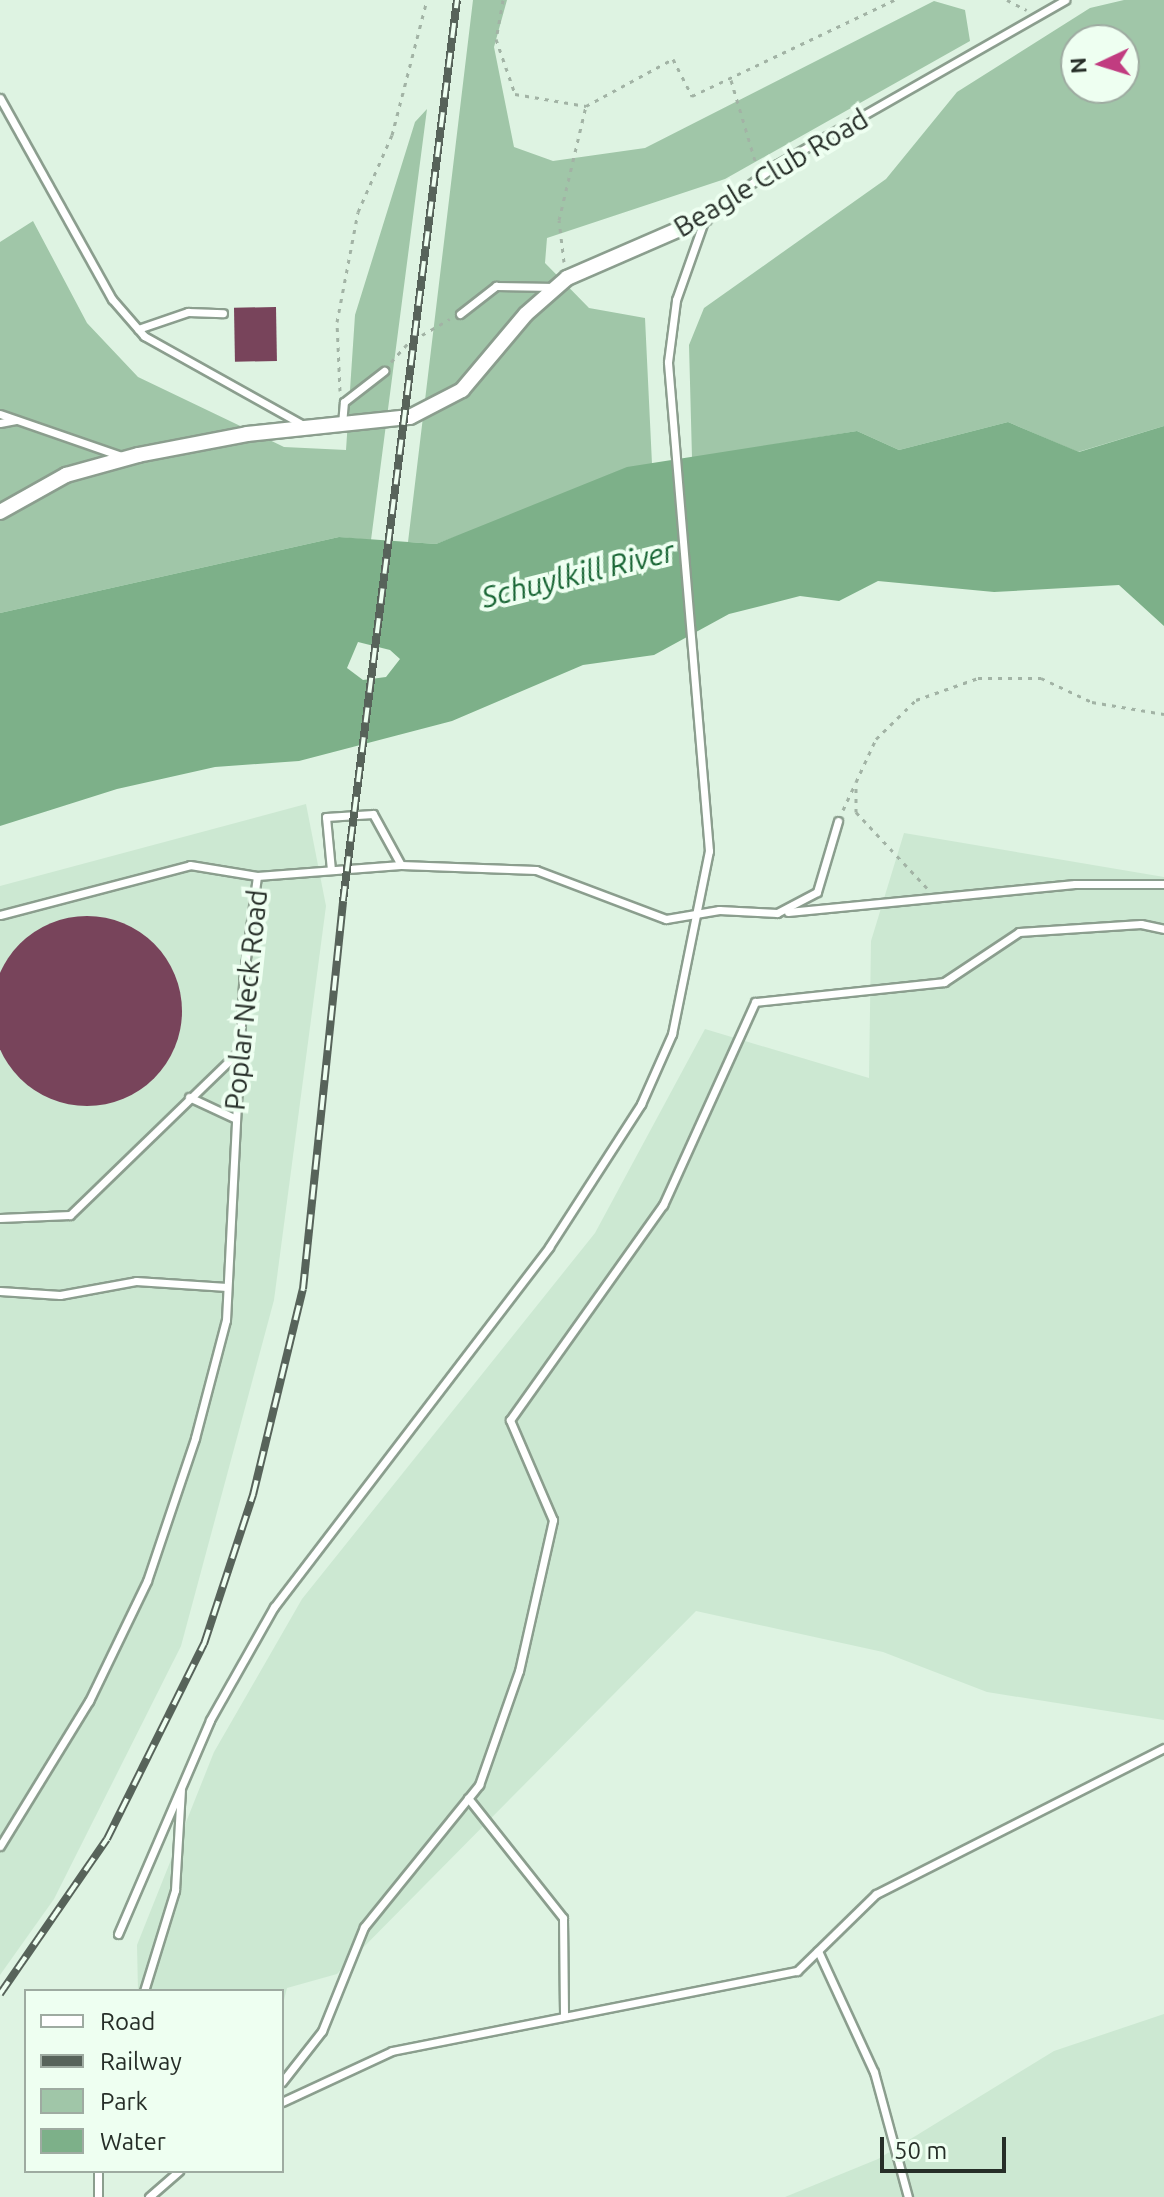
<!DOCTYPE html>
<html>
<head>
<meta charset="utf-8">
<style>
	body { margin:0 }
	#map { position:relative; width:1164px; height:2197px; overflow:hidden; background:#def3e2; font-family:Ubuntu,sans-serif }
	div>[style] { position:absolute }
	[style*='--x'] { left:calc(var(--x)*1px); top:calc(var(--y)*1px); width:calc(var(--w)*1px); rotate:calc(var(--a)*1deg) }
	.built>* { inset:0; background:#cce8d2 }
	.green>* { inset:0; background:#a0c6a8 }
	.water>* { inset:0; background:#7db089 }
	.building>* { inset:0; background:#78445b; transform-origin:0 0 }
	.round { border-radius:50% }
	.path>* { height:3px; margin-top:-1.5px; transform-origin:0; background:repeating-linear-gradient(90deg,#a2b3a5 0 4px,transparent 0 10px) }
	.roads { filter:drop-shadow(2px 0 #8b9e8e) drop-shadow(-2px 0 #8b9e8e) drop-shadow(0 2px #8b9e8e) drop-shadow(0 -2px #8b9e8e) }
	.service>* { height:7px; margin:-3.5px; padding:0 3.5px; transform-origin:3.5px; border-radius:3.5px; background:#fff }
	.minor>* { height:14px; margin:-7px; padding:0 7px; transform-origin:7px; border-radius:7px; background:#fff }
	.rail>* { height:8px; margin-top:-4px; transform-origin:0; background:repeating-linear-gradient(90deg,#eefff1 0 15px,#57635a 0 30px); box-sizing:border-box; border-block:2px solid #57635a }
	span { translate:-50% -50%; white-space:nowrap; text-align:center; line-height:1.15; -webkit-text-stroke:8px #eefff1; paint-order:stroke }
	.street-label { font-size:28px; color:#262e28 }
	.water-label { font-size:30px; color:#186534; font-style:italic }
	.legend { position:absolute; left:24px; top:1989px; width:260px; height:184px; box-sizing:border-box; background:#eefff1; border:2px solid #9eaba1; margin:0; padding:10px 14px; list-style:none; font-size:24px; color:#262e28 }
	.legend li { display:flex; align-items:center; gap:16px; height:40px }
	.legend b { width:40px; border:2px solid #9eaba1 }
	.north { position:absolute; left:1060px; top:24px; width:80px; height:80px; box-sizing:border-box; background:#eefff1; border:2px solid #9eaba1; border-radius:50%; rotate:266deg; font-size:22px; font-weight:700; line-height:32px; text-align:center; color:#262e28 }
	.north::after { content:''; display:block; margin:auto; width:28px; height:36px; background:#c13c80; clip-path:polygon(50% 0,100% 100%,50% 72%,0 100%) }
	.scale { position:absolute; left:880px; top:2137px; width:126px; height:36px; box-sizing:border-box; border:4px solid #262e28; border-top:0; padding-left:10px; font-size:24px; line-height:28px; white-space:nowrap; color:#262e28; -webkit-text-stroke:6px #eefff1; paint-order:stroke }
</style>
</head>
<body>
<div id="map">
	<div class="built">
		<div style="clip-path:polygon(306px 804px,326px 906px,274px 1300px,181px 1646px,54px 1899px,0 1975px,0 886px)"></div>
		<div style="clip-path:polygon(904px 833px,1164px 877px,1164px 1720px,987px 1692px,883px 1652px,696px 1611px,337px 1974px,287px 1988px,282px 2008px,282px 1991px,138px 1991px,137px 1945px,214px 1752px,302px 1599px,595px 1233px,705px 1029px,869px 1078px,871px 941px)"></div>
		<div style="clip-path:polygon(1164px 2014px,1164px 2197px,785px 2197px,878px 2159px,1054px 2051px)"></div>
	</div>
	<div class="green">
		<div style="clip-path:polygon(473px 0,507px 0,494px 47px,514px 147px,553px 161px,645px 148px,934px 1px,965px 10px,970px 41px,725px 179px,547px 238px,545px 263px,589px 308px,645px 318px,652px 464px,436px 544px,408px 542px)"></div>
		<div style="clip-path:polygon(evenodd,1124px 0,1164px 0,1164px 426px,1078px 452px,1008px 422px,899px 450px,857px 431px,692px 458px,689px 345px,704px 308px,886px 179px,957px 92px,1090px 8px,1124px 0,1076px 40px,1124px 40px,1124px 88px,1076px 88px,1076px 40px)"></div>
		<div style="clip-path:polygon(427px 109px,371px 540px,339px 537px,0 613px,0 242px,33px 221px,87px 323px,138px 377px,284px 447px,346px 450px,355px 315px,415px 122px)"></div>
	</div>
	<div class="water">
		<div style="clip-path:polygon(evenodd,1008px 422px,1079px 452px,1164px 426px,1164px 626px,1119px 585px,994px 592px,878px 581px,839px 601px,800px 596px,729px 614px,654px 655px,583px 665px,452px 721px,299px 761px,215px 767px,117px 789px,0 826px,0 613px,339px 537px,436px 544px,627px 467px,857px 431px,899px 450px,1008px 422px,358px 642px,390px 650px,400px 659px,386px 677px,363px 680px,347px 668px,358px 642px)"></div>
	</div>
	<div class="building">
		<div style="left:276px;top:307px;width:54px;height:42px;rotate:89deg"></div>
		<div class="round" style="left:-8px;top:916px;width:190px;height:190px"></div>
	</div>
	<div class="path">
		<div style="--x:503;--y:0;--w:40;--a:100"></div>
		<div style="--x:496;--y:39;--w:58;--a:70.9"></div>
		<div style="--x:515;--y:94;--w:72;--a:9.6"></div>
		<div style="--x:586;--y:106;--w:99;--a:-28.4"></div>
		<div style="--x:673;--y:59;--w:42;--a:62.8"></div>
		<div style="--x:692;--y:96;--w:224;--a:-25.4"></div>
		<div style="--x:1007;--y:0;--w:22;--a:27"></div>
		<div style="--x:731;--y:80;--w:88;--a:73.4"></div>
		<div style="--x:564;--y:262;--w:42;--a:-96.8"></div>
		<div style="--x:559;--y:220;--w:117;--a:-76.7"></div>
		<div style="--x:422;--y:335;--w:32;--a:-30"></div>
		<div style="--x:391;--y:362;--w:25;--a:-48"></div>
		<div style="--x:340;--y:391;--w:69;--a:-92.5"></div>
		<div style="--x:337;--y:322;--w:112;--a:-79.2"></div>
		<div style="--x:358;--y:212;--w:84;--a:-66.2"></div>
		<div style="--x:392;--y:135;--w:139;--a:-75.5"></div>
		<div style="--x:843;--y:810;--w:29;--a:-65"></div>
		<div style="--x:927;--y:888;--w:104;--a:-133.1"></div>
		<div style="--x:856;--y:812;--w:30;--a:-90"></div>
		<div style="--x:856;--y:782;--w:47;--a:-65.1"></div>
		<div style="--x:876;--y:739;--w:56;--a:-44.3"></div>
		<div style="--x:916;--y:700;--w:66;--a:-19.5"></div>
		<div style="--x:978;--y:678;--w:63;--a:0"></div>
		<div style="--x:1041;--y:678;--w:56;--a:25.2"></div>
		<div style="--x:1092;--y:702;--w:73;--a:9.5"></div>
	</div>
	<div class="roads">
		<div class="service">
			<div style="--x:0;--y:98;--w:230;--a:60.9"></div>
			<div style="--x:112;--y:299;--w:49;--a:49.1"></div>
			<div style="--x:144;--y:336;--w:182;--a:29.2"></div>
			<div style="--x:460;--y:314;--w:46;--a:-37.9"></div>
			<div style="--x:496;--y:286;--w:59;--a:1"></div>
			<div style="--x:138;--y:329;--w:53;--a:-18.8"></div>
			<div style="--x:188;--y:312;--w:35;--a:2"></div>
			<div style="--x:0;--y:414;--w:131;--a:19.1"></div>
			<div style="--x:0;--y:423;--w:16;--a:-11"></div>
			<div style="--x:342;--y:424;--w:22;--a:-85"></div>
			<div style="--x:344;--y:402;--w:51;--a:-37.8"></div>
			<div style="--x:331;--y:870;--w:53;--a:-95.4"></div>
			<div style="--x:326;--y:817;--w:47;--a:-3.7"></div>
			<div style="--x:373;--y:814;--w:58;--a:61.2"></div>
			<div style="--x:788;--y:912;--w:288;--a:-5.6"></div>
			<div style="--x:1075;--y:884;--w:89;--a:0"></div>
			<div style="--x:0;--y:915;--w:196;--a:-14.7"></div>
			<div style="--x:190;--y:865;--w:68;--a:9.3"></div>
			<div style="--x:189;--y:1097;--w:50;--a:25"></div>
			<div style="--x:0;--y:1218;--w:70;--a:-2.5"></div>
			<div style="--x:70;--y:1215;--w:234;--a:-44.1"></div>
			<div style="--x:0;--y:1291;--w:60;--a:3.8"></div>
			<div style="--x:60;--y:1295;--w:77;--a:-10.4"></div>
			<div style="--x:136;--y:1281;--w:91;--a:3.8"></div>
			<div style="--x:468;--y:1798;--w:153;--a:51.6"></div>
			<div style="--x:563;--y:1918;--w:97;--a:89.4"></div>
			<div style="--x:0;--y:1846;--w:170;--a:-58.5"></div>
			<div style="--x:89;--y:1701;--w:133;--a:-64.2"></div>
			<div style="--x:147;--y:1581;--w:151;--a:-71.4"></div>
			<div style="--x:195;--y:1438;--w:122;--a:-75.3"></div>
			<div style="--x:226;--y:1320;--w:339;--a:-87.1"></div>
			<div style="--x:243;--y:981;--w:106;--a:-82.4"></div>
			<div style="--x:257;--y:876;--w:144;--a:-4.4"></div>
			<div style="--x:401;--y:865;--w:135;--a:2.1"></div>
			<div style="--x:536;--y:870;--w:139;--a:20.7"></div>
			<div style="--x:666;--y:919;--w:54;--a:-9.6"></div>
			<div style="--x:719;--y:910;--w:58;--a:3"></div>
			<div style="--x:777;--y:913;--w:45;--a:-27.7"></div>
			<div style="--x:817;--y:892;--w:74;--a:-73.5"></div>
			<div style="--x:118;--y:1934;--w:233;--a:-66.7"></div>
			<div style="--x:210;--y:1720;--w:130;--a:-60.5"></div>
			<div style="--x:274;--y:1607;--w:453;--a:-52.6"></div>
			<div style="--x:549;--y:1247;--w:170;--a:-57.2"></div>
			<div style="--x:641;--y:1104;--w:77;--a:-66.1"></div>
			<div style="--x:672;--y:1034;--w:187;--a:-78.6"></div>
			<div style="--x:709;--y:851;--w:491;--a:-94.8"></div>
			<div style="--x:668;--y:362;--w:63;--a:-82.6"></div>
			<div style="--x:676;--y:300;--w:87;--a:-70.5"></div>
			<div style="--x:705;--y:218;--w:89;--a:-36.7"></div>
			<div style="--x:776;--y:165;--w:333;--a:-29.7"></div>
			<div style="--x:818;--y:1951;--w:133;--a:65.2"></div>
			<div style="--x:874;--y:2072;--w:130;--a:74.8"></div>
			<div style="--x:144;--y:1991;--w:106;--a:-72.9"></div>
			<div style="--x:175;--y:1890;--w:100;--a:-86.6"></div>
			<div style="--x:282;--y:2082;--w:65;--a:-51.9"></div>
			<div style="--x:322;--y:2031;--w:112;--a:-68"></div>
			<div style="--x:364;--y:1927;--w:183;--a:-51"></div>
			<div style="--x:479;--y:1785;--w:121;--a:-70.7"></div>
			<div style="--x:519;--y:1671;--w:155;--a:-77.3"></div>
			<div style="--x:553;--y:1520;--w:109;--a:-113.3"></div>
			<div style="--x:510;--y:1420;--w:264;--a:-54.6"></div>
			<div style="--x:663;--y:1205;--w:223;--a:-65.6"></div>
			<div style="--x:755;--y:1002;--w:190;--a:-6"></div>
			<div style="--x:944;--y:982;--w:90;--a:-33.7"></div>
			<div style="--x:1019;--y:932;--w:122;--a:-3.8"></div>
			<div style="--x:1141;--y:924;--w:24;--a:12"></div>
			<div style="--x:282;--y:2102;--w:121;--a:-24.9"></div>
			<div style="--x:392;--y:2051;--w:413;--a:-11.2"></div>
			<div style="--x:797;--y:1971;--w:110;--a:-44.3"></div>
			<div style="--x:876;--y:1894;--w:323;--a:-26.9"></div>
			<div style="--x:98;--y:2197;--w:26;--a:-90"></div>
			<div style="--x:149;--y:2197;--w:40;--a:-41"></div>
		</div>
		<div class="minor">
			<div style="--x:0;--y:512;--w:76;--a:-29.3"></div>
			<div style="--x:66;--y:475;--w:75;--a:-15.5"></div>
			<div style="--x:138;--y:455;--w:111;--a:-10.9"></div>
			<div style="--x:247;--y:434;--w:164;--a:-6"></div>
			<div style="--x:410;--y:417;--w:59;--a:-27.4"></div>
			<div style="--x:462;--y:390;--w:99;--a:-49.9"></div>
			<div style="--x:526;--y:314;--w:55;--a:-41.3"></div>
			<div style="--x:567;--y:278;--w:150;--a:-23.5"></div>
		</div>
	</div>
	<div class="rail">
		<div style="--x:0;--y:1994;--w:188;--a:-55.4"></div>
		<div style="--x:107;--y:1839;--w:218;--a:-63.6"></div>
		<div style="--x:204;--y:1644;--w:157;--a:-71.8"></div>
		<div style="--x:253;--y:1495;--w:212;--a:-76.4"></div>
		<div style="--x:303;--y:1289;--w:390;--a:-84.1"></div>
		<div style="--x:343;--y:901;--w:908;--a:-82.79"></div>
	</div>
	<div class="street-label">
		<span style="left:771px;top:173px;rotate:-31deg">Beagle Club Road</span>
		<span style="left:246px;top:1000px;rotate:-84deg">Poplar Neck Road</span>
	</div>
	<div class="water-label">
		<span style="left:578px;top:574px;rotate:-14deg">Schuylkill River</span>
	</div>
	<ul class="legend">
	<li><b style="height:10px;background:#fff"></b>Road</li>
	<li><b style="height:10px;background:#57635a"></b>Railway</li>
	<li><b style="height:22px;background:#a0c6a8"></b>Park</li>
	<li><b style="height:22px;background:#7db089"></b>Water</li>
	</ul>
	<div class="north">N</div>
	<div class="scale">50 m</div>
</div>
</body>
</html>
